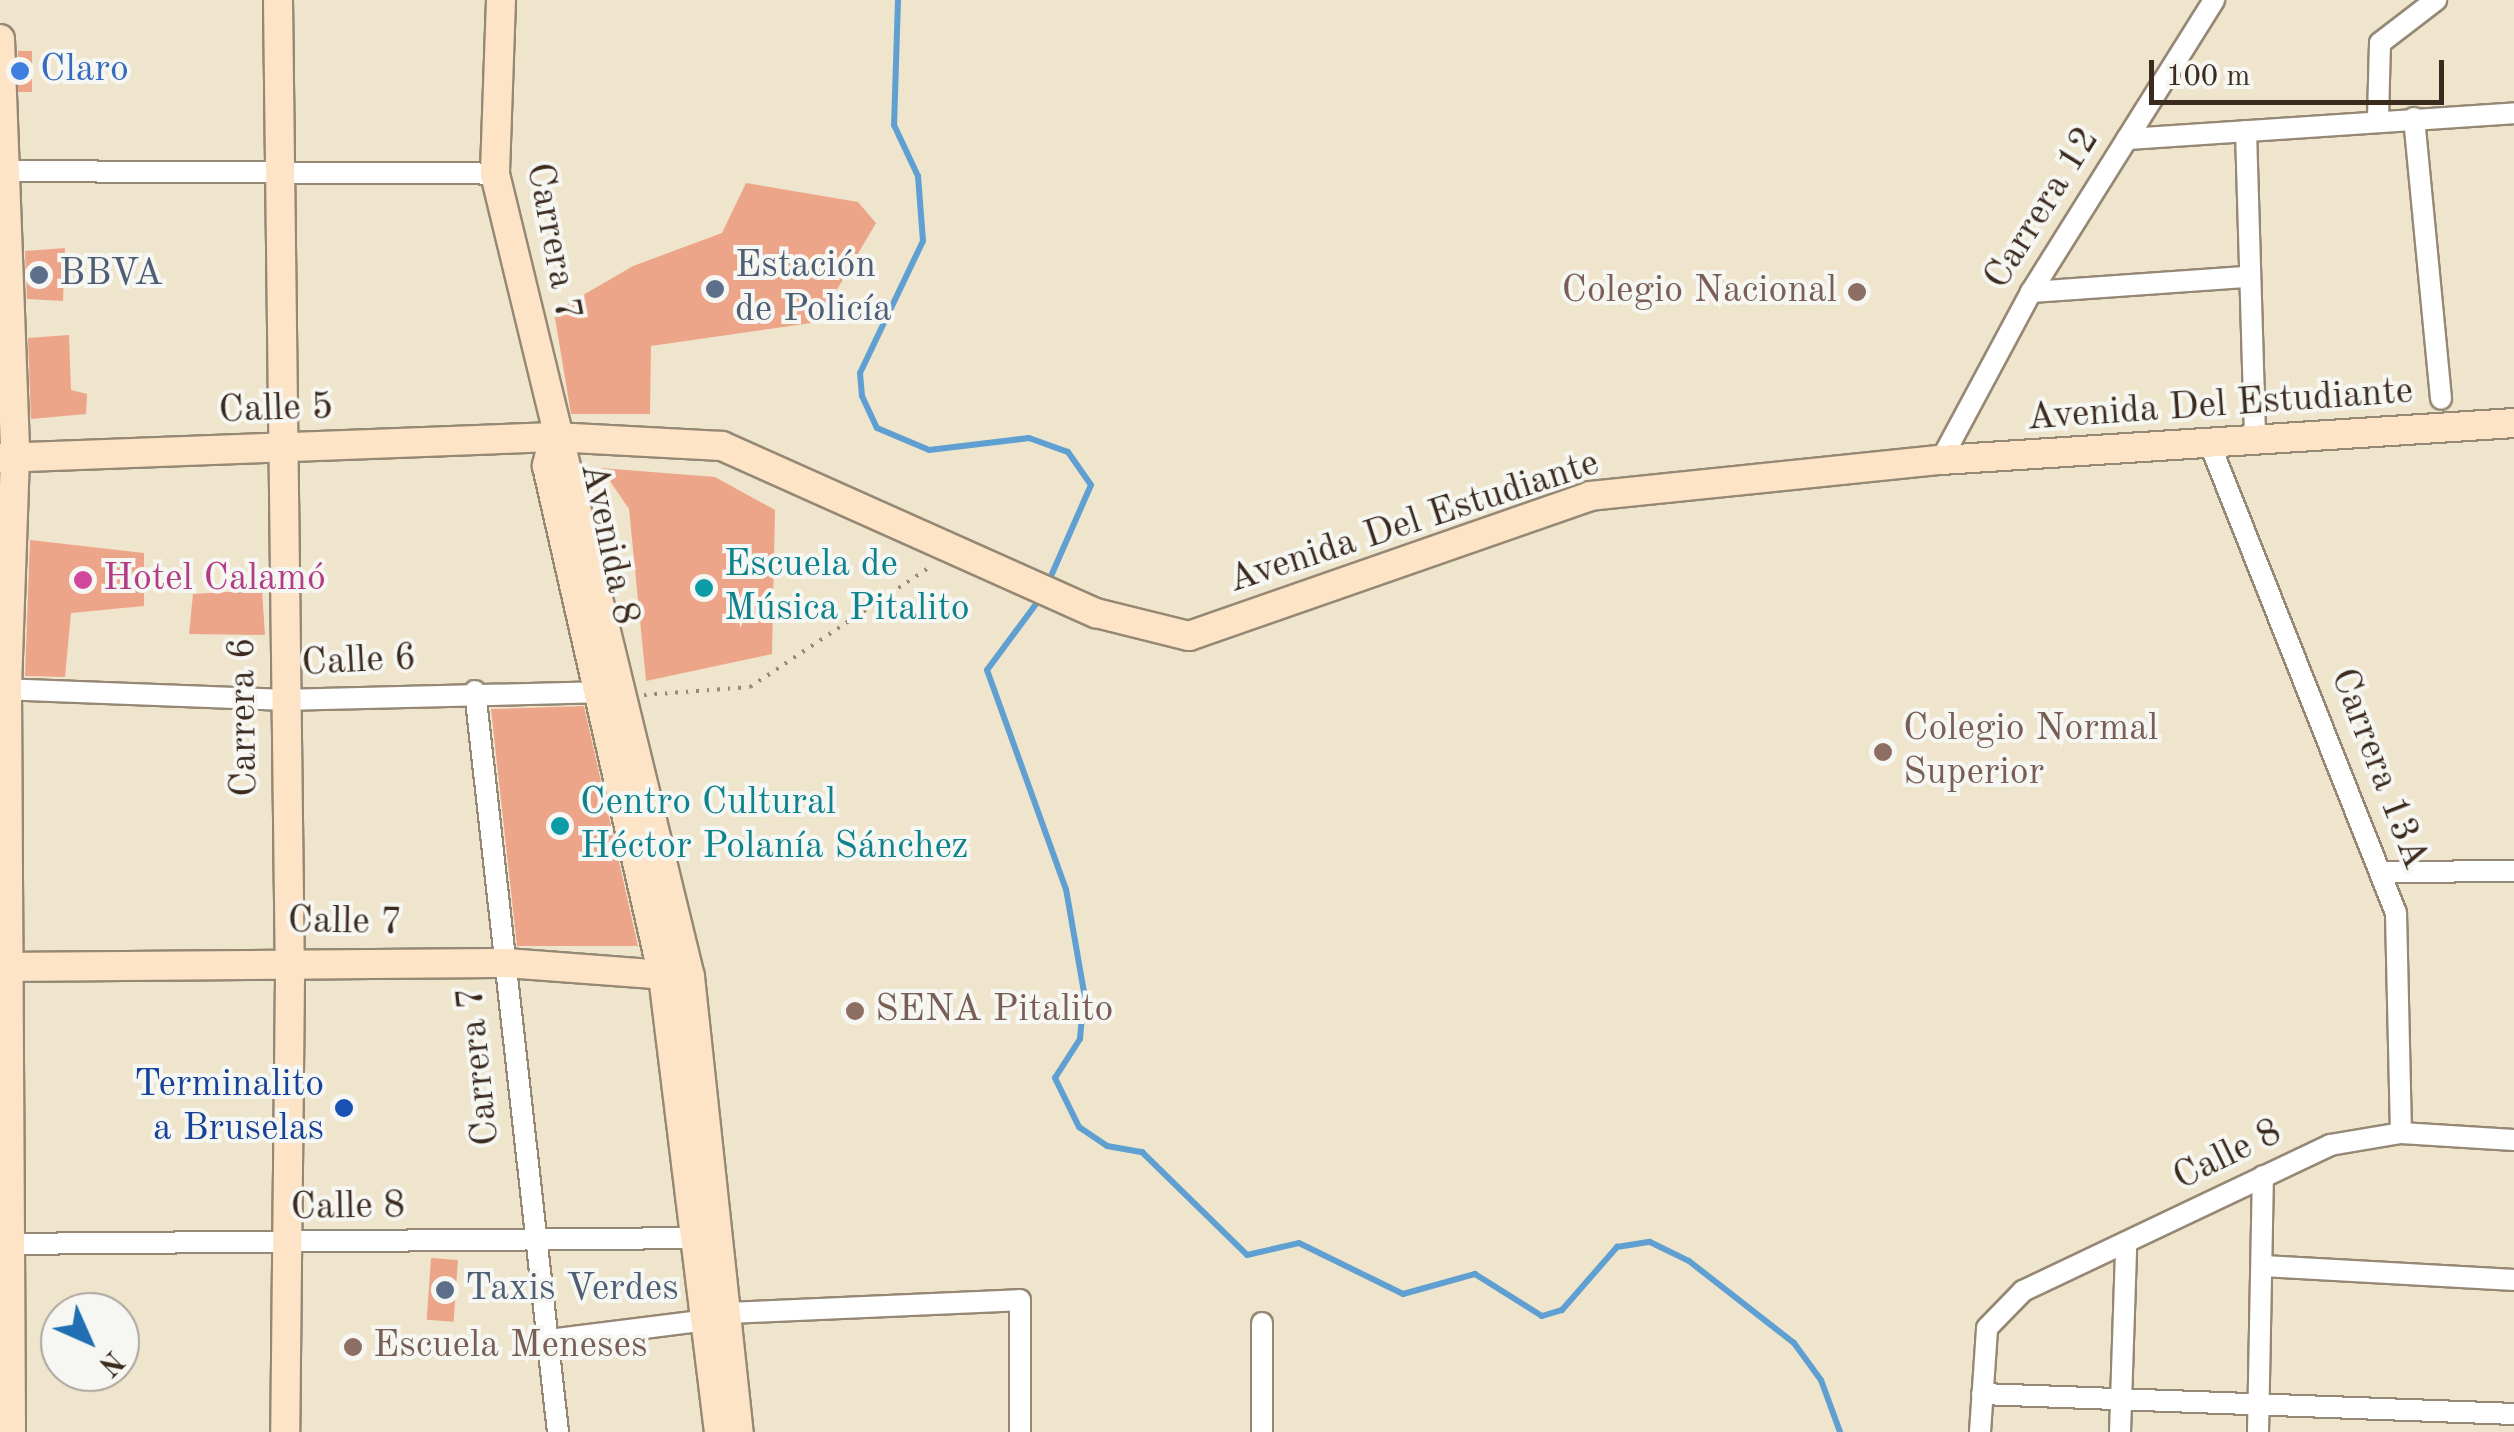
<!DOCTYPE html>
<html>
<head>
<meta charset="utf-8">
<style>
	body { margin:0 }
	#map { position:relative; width:2514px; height:1432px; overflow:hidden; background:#efe5cc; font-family:"Old Standard TT",serif }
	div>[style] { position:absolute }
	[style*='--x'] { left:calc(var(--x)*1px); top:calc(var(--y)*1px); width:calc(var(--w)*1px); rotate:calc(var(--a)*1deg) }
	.stream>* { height:6px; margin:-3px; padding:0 3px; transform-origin:3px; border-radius:3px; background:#5f9fd2 }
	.building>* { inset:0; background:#eda58a; transform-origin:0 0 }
	.path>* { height:4px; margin-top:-2px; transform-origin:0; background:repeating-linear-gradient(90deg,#958875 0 2.5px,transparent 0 10.5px) }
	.roads { filter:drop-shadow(2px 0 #958875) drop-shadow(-2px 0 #958875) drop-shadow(0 2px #958875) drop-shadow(0 -2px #958875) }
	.street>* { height:20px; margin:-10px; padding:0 10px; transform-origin:10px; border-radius:10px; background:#fff }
	.secondary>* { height:28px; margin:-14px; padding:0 14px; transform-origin:14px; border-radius:14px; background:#fee4c6 }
	.dots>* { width:28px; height:28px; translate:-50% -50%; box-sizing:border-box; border:5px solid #f6f6f2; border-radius:50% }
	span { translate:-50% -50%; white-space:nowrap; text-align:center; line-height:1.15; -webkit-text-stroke:8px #f6f6f2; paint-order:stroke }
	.shop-label { font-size:38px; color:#366cbe }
	.left { translate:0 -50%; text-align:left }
	.street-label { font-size:38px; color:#3b2a1e }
	.service-label { font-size:38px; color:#4e5e75 }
	.education-label { font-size:38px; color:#785e54 }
	.right { translate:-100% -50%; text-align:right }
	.culture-label { font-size:38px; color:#0d838f }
	.hotel-label { font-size:38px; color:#b23c85 }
	.transit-label { font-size:38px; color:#164399 }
	.north { position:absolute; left:40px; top:1292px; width:100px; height:100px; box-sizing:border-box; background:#f6f6f2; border:2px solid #aba49d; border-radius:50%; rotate:135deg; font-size:28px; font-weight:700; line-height:40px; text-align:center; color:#3b2a1e }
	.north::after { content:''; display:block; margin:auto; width:35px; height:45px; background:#1f6fb2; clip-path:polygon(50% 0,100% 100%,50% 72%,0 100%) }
	.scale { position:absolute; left:2149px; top:60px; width:295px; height:45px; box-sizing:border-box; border:5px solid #3b2a1e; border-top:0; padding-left:12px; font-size:30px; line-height:35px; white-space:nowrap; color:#3b2a1e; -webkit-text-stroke:8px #f6f6f2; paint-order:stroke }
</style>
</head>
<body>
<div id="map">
	<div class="stream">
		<div style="--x:898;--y:0;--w:125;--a:91.8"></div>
		<div style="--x:894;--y:125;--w:56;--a:64.8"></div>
		<div style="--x:918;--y:176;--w:65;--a:85.6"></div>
		<div style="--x:923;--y:241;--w:146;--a:115.5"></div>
		<div style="--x:860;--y:373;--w:23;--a:85"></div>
		<div style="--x:862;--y:396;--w:35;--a:65"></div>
		<div style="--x:877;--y:428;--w:56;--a:22.9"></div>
		<div style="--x:929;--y:450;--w:101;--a:-6.8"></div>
		<div style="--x:1029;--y:438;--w:41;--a:19.7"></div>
		<div style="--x:1068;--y:452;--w:40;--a:55.1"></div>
		<div style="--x:1091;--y:485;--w:109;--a:113.7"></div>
		<div style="--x:1042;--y:596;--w:92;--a:126.6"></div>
		<div style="--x:987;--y:670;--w:233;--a:70.2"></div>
		<div style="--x:1066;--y:889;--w:105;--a:80.1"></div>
		<div style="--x:1084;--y:992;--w:47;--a:94.9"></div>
		<div style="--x:1080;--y:1039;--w:46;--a:122.7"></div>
		<div style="--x:1055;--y:1078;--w:55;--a:63.9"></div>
		<div style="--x:1079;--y:1127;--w:34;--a:34"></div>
		<div style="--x:1107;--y:1146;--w:36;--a:10"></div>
		<div style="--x:1142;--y:1152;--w:147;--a:44.4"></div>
		<div style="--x:1247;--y:1255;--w:53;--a:-13"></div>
		<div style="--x:1299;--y:1243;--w:116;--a:26.1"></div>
		<div style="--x:1403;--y:1294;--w:75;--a:-15.5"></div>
		<div style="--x:1475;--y:1274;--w:79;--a:32.1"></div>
		<div style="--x:1542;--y:1316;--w:21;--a:-17"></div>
		<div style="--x:1562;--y:1310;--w:84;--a:-48.9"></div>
		<div style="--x:1617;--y:1247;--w:33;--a:-9"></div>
		<div style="--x:1650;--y:1242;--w:43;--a:26"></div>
		<div style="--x:1689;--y:1261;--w:133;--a:38"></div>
		<div style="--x:1794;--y:1343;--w:46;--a:53.9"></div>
		<div style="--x:1821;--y:1380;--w:55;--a:69.9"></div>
	</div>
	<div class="building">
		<div style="left:18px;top:51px;width:14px;height:41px"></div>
		<div style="clip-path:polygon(746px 183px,858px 202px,876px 223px,818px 322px,651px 346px,650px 414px,571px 414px,554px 312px,633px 266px,722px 233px)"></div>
		<div style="clip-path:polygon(65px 248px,63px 301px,27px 299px,25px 251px)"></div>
		<div style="clip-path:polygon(69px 335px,71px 390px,87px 394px,86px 414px,31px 419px,28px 338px)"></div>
		<div style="clip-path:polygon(601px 468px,715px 477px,775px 510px,772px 654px,646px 681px,629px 509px)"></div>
		<div style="clip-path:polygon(30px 540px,144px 553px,144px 606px,71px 613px,65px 677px,25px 676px)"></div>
		<div style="clip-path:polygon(262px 590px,265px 635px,189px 634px,193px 594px)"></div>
		<div style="clip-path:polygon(584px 706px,638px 946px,517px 946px,491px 709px)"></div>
		<div style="left:431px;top:1258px;width:27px;height:62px;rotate:4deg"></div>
	</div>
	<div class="path">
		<div style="--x:644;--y:695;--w:106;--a:-4.3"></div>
		<div style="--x:750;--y:687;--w:220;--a:-33.7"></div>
	</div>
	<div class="roads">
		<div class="street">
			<div style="--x:2414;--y:118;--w:282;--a:84.5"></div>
			<div style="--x:2378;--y:119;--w:76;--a:-88.5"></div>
			<div style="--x:2380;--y:43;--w:71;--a:-37.5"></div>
			<div style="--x:2246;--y:131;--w:310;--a:88.3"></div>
			<div style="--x:2127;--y:139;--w:388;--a:-3.8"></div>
			<div style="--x:0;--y:171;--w:495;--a:0.3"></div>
			<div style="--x:2031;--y:292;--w:215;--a:-4"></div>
			<div style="--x:2211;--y:447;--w:501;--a:68.35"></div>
			<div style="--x:2396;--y:913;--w:220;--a:88.7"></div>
			<div style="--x:1941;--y:460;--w:191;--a:-61.8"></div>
			<div style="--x:2031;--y:292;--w:345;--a:-57.9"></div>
			<div style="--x:0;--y:689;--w:281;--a:2.2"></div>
			<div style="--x:281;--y:700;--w:326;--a:-1.4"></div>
			<div style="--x:475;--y:691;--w:746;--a:83.61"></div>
			<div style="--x:2383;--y:872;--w:131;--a:-0.4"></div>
			<div style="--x:0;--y:1244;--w:697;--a:-0.49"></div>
			<div style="--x:2264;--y:1266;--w:250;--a:3.2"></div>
			<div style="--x:727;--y:1313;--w:293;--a:-2.5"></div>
			<div style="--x:1020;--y:1300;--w:132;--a:90"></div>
			<div style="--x:1262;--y:1323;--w:109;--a:90"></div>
			<div style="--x:549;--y:1340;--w:159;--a:-7.2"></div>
			<div style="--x:1982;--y:1394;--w:532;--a:2.15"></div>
			<div style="--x:1980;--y:1432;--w:104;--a:-86.1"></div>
			<div style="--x:1987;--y:1328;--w:52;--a:-45.8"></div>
			<div style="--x:2023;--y:1291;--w:340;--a:-25.4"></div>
			<div style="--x:2330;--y:1145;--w:72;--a:-9.6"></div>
			<div style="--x:2401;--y:1133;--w:113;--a:3.5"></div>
			<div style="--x:2120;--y:1432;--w:185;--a:-88.1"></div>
			<div style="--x:2258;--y:1432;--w:256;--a:-88.9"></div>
		</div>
		<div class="secondary">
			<div style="--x:278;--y:0;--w:977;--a:89.3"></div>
			<div style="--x:290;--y:977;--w:455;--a:90.6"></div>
			<div style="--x:501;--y:0;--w:174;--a:92"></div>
			<div style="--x:495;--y:174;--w:826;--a:76.35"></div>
			<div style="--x:690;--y:977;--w:458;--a:83.9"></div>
			<div style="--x:0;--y:39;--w:418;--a:87.9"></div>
			<div style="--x:15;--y:457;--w:232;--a:92"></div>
			<div style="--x:7;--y:689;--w:743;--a:89.69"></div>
			<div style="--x:554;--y:437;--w:30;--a:104"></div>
			<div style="--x:547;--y:466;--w:523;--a:77.19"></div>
			<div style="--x:663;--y:976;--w:459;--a:83"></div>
			<div style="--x:0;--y:458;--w:554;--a:-2.17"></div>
			<div style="--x:554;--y:437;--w:168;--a:3.1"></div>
			<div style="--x:722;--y:446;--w:410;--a:24.1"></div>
			<div style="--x:1096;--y:613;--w:96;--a:13.9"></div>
			<div style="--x:1189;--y:636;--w:425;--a:-19.2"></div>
			<div style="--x:1590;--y:496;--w:353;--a:-5.9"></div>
			<div style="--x:1941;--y:460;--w:574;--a:-3.69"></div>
			<div style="--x:0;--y:967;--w:506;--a:-0.45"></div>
			<div style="--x:506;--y:963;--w:172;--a:4.3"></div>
		</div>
	</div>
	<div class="dots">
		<div style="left:20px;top:71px;background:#3f7fe0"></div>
		<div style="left:39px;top:275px;background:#5c6f8a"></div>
		<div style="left:715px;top:289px;background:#5c6f8a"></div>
		<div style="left:1857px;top:292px;background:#8d6e63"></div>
		<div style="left:83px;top:580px;background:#d1479c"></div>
		<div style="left:704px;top:588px;background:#0f9aa8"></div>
		<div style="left:1883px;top:752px;background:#8d6e63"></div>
		<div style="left:560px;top:826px;background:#0f9aa8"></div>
		<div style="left:855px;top:1011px;background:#8d6e63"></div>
		<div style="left:344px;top:1108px;background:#1a4fb4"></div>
		<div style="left:445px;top:1290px;background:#5c6f8a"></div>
		<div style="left:353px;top:1347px;background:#8d6e63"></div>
	</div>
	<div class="shop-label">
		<span class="left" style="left:40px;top:71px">Claro</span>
	</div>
	<div class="street-label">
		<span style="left:2043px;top:209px;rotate:-58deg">Carrera 12</span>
		<span style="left:552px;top:242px;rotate:79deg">Carrera 7</span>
		<span style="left:2220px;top:406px;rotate:-4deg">Avenida Del Estudiante</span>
		<span style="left:276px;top:410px;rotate:-2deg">Calle 5</span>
		<span style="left:1414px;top:523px;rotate:-18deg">Avenida Del Estudiante</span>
		<span style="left:608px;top:544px;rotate:78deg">Avenida 8</span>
		<span style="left:359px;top:662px;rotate:-3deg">Calle 6</span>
		<span style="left:245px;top:717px;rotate:-91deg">Carrera 6</span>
		<span style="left:2378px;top:769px;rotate:69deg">Carrera 13A</span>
		<span style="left:345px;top:923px;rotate:1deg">Calle 7</span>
		<span style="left:480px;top:1066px;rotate:-96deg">Carrera 7</span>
		<span style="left:2228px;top:1156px;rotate:-26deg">Calle 8</span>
		<span style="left:348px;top:1208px;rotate:-1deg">Calle 8</span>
	</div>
	<div class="service-label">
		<span class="left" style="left:735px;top:289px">Estación<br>de Policía</span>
		<span class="left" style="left:59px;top:275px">BBVA</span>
		<span class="left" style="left:465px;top:1290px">Taxis Verdes</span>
	</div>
	<div class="education-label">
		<span class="right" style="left:1837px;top:292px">Colegio Nacional</span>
		<span class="left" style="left:1903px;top:752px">Colegio Normal<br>Superior</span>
		<span class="left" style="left:875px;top:1011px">SENA Pitalito</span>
		<span class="left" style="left:373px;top:1347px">Escuela Meneses</span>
	</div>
	<div class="culture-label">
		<span class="left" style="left:724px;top:588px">Escuela de<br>Música Pitalito</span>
		<span class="left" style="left:580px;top:826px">Centro Cultural<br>Héctor Polanía Sánchez</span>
	</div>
	<div class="hotel-label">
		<span class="left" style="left:103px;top:580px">Hotel Calamó</span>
	</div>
	<div class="transit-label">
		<span class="right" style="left:324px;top:1108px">Terminalito<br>a Bruselas</span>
	</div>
	<div class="north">N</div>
	<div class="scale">100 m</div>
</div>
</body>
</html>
